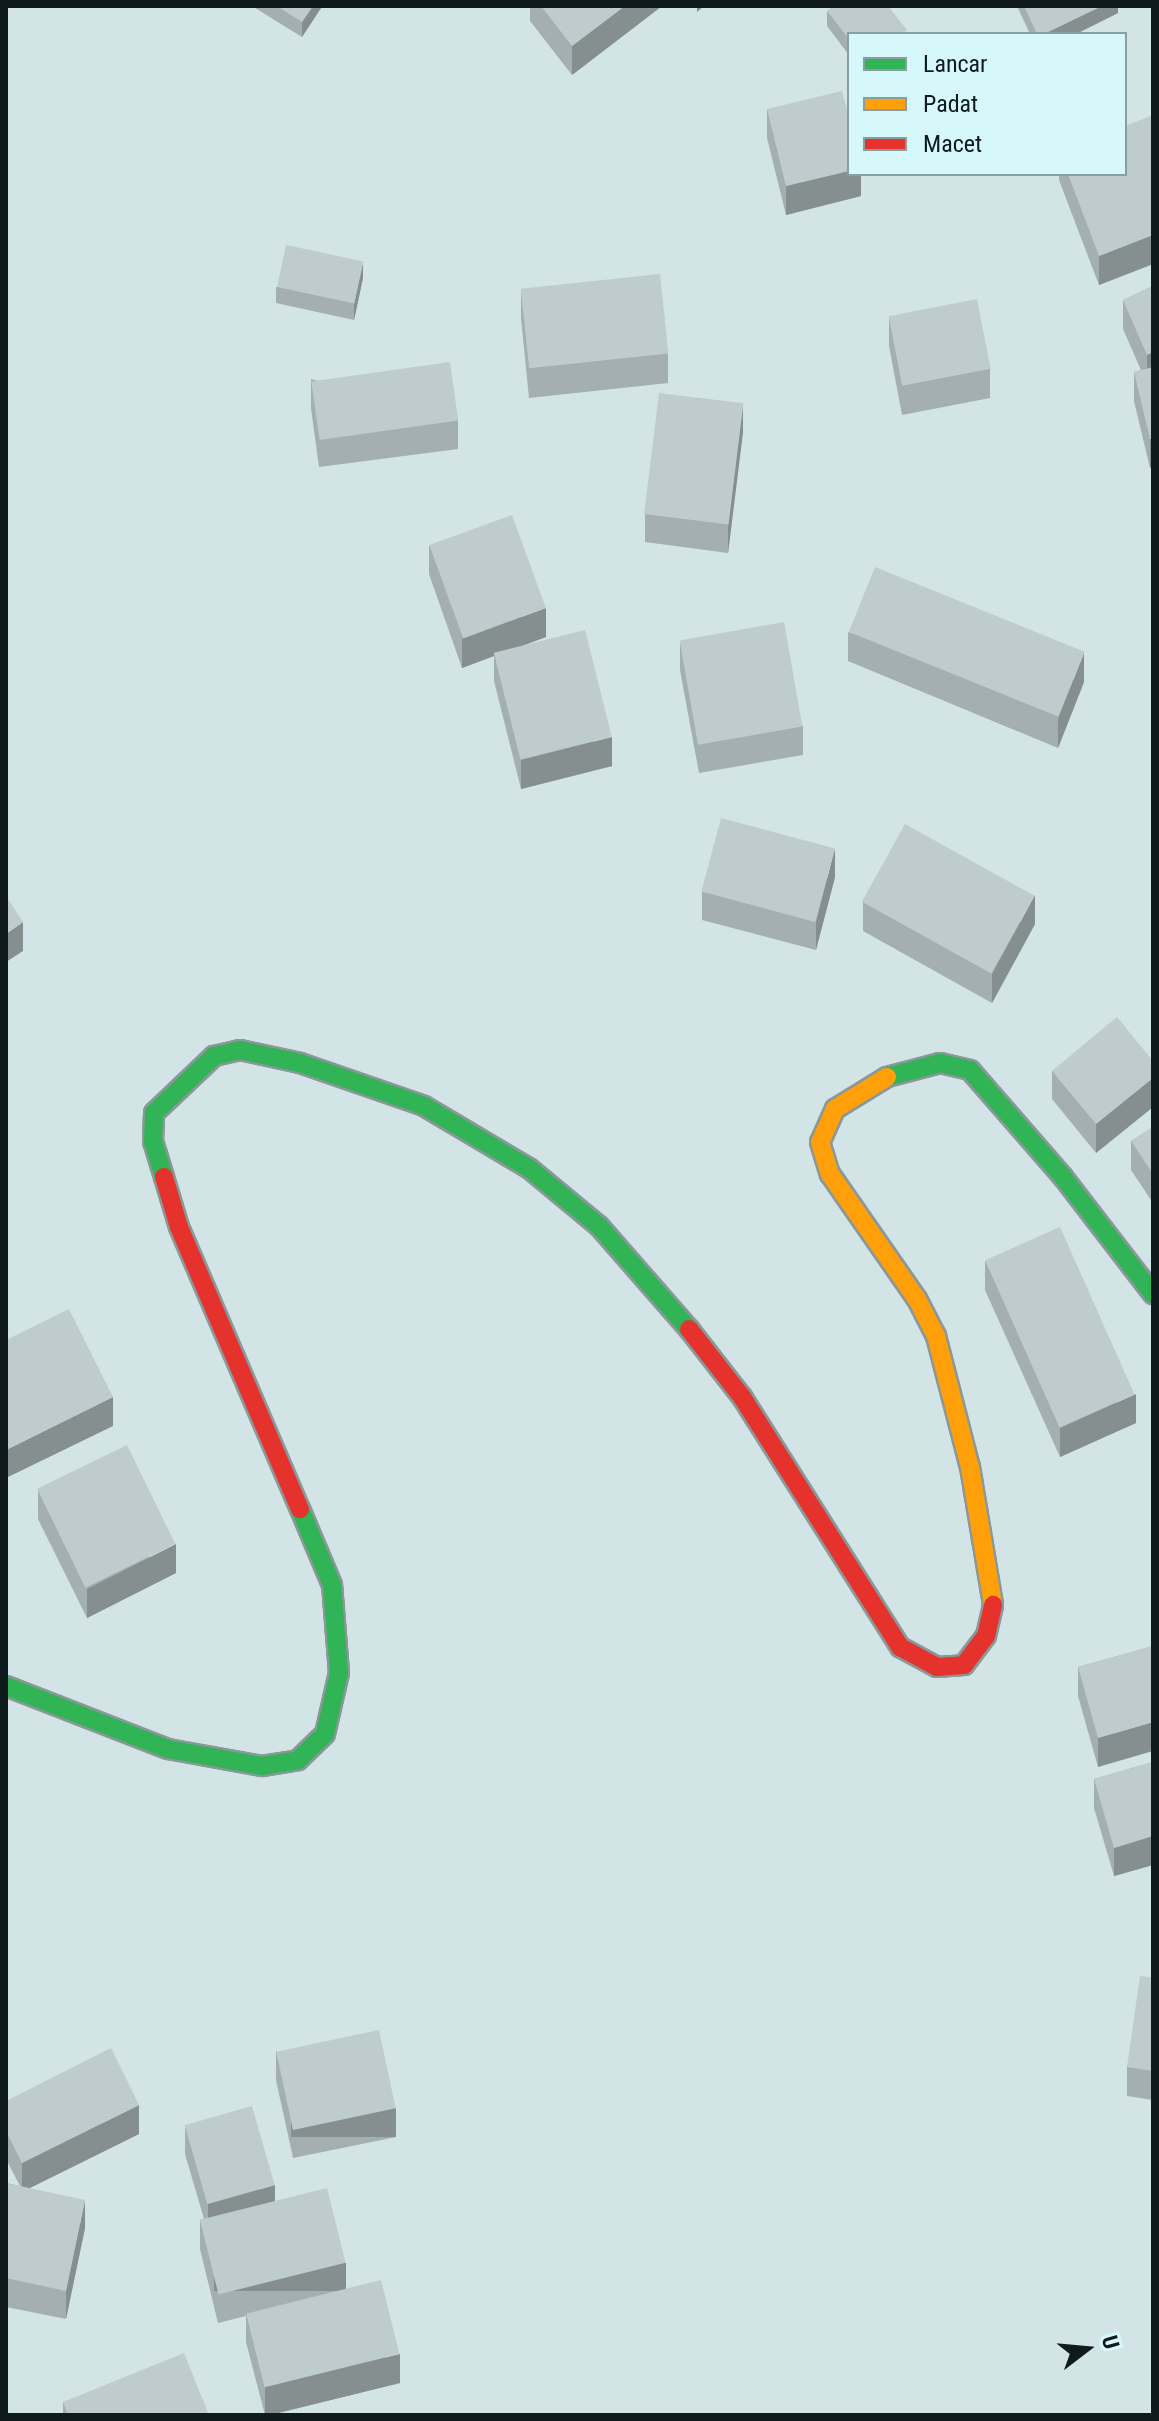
<!DOCTYPE html>
<html>
<head>
<meta charset="utf-8">
<style>
	body { margin:0 }
	#map { position:relative; width:1159px; height:2421px; overflow:hidden; background:#d2e4e5; font-family:"Roboto Condensed",sans-serif }
	div>[style] { position:absolute }
	[style*='--x'] { left:calc(var(--x)*1px); top:calc(var(--y)*1px); width:calc(var(--w)*1px); rotate:calc(var(--a)*1deg) }
	.roads { filter:drop-shadow(2px 0 #8a9899) drop-shadow(-2px 0 #8a9899) drop-shadow(0 2px #8a9899) drop-shadow(0 -2px #8a9899) }
	.fast>* { height:18px; margin:-9px; padding:0 9px; transform-origin:9px; border-radius:9px; background:#30b455 }
	.slow>* { height:18px; margin:-9px; padding:0 9px; transform-origin:9px; border-radius:9px; background:#ff9f0a }
	.jam>* { height:18px; margin:-9px; padding:0 9px; transform-origin:9px; border-radius:9px; background:#e5322d }
	.wall>* { inset:0; background:#a3afb0 }
	.shaded-wall>* { inset:0; background:#858f90; transform-origin:0 0 }
	.building>* { inset:0; background:#becccd; transform-origin:0 0 }
	span { translate:-50% -50%; white-space:nowrap; text-align:center; line-height:1.15; -webkit-text-stroke:6px #d7f8fb; paint-order:stroke }
	.frame { position:absolute; inset:0; border:8px solid #0e1a1b; pointer-events:none }
	.legend { position:absolute; left:847px; top:32px; width:280px; height:144px; box-sizing:border-box; background:#d7f8fb; border:2px solid #879fa1; margin:0; padding:10px 14px; list-style:none; font-size:24px; color:#0e1a1b }
	.legend li { display:flex; align-items:center; gap:16px; height:40px }
	.legend b { width:40px; border:2px solid #879fa1 }
	.north { position:absolute; left:1047px; top:2309px; width:80px; height:80px; -webkit-text-stroke:6px #d7f8fb; paint-order:stroke; rotate:74deg; font-size:22px; font-weight:700; line-height:32px; text-align:center; color:#0e1a1b }
	.north::after { content:''; display:block; margin:auto; width:28px; height:36px; background:#0e1a1b; clip-path:polygon(50% 0,100% 100%,50% 72%,0 100%) }
</style>
</head>
<body>
<div id="map">
	<div class="roads">
		<div class="fast">
			<div style="--x:887;--y:1077;--w:55;--a:-14.8"></div>
			<div style="--x:940;--y:1063;--w:31;--a:13"></div>
			<div style="--x:970;--y:1070;--w:142;--a:49"></div>
			<div style="--x:1063;--y:1177;--w:148;--a:52.4"></div>
			<div style="--x:164;--y:1177;--w:37;--a:-107"></div>
			<div style="--x:153;--y:1142;--w:29;--a:-88"></div>
			<div style="--x:154;--y:1113;--w:83;--a:-43.5"></div>
			<div style="--x:214;--y:1056;--w:27;--a:-13"></div>
			<div style="--x:240;--y:1050;--w:61;--a:12.2"></div>
			<div style="--x:300;--y:1063;--w:131;--a:19.1"></div>
			<div style="--x:424;--y:1106;--w:123;--a:30.7"></div>
			<div style="--x:530;--y:1169;--w:89;--a:39.6"></div>
			<div style="--x:599;--y:1226;--w:137;--a:48.9"></div>
			<div style="--x:6;--y:1686;--w:174;--a:21.3"></div>
			<div style="--x:168;--y:1749;--w:96;--a:10.3"></div>
			<div style="--x:262;--y:1766;--w:36;--a:-9"></div>
			<div style="--x:298;--y:1760;--w:37;--a:-44"></div>
			<div style="--x:325;--y:1734;--w:63;--a:-77.1"></div>
			<div style="--x:339;--y:1673;--w:88;--a:-94.5"></div>
			<div style="--x:332;--y:1585;--w:82;--a:-112.8"></div>
		</div>
		<div class="slow">
			<div style="--x:887;--y:1077;--w:61;--a:148.4"></div>
			<div style="--x:835;--y:1109;--w:36;--a:114"></div>
			<div style="--x:820;--y:1142;--w:34;--a:73"></div>
			<div style="--x:830;--y:1174;--w:152;--a:55.2"></div>
			<div style="--x:917;--y:1299;--w:42;--a:62.8"></div>
			<div style="--x:936;--y:1336;--w:135;--a:75.5"></div>
			<div style="--x:970;--y:1467;--w:140;--a:80.5"></div>
		</div>
		<div class="jam">
			<div style="--x:164;--y:1177;--w:52;--a:73.3"></div>
			<div style="--x:179;--y:1227;--w:307;--a:66.8"></div>
			<div style="--x:689;--y:1329;--w:86;--a:52.1"></div>
			<div style="--x:742;--y:1397;--w:296;--a:57.7"></div>
			<div style="--x:900;--y:1647;--w:42;--a:28.4"></div>
			<div style="--x:937;--y:1667;--w:27;--a:-4"></div>
			<div style="--x:964;--y:1665;--w:36;--a:-53"></div>
			<div style="--x:986;--y:1636;--w:32;--a:-77"></div>
		</div>
	</div>
	<div class="wall">
		<div style="clip-path:polygon(252px 6px,321px 6px,321px 8px,302px 37px)"></div>
		<div style="clip-path:polygon(530px 6px,662px 6px,572px 75px,530px 21px)"></div>
		<div style="clip-path:polygon(1017px 6px,1118px 6px,1118px 13px,1076px 34px,1030px 34px)"></div>
		<div style="clip-path:polygon(827px 11px,907px 34px,849px 34px,849px 55px,827px 26px)"></div>
		<div style="clip-path:polygon(767px 109px,861px 174px,861px 196px,786px 215px,767px 138px)"></div>
		<div style="clip-path:polygon(1153px 115px,1153px 264px,1099px 285px,1059px 180px,1059px 174px,1125px 174px)"></div>
		<div style="clip-path:polygon(363px 278px,354px 320px,276px 303px,276px 287px)"></div>
		<div style="clip-path:polygon(1153px 286px,1153px 468px,1150px 468px,1134px 401px,1134px 372px,1141px 370px,1123px 329px,1123px 300px)"></div>
		<div style="clip-path:polygon(521px 289px,668px 354px,668px 383px,529px 398px,521px 318px)"></div>
		<div style="clip-path:polygon(889px 317px,990px 369px,990px 398px,902px 415px,889px 346px)"></div>
		<div style="clip-path:polygon(311px 379px,458px 420px,458px 449px,319px 467px,311px 408px)"></div>
		<div style="clip-path:polygon(743px 432px,728px 553px,645px 542px,645px 514px)"></div>
		<div style="clip-path:polygon(429px 545px,546px 637px,523px 645px,612px 766px,521px 789px,494px 681px,494px 656px,462px 668px,429px 574px)"></div>
		<div style="clip-path:polygon(848px 632px,1084px 682px,1058px 748px,848px 661px)"></div>
		<div style="clip-path:polygon(680px 641px,803px 726px,803px 755px,699px 773px,680px 670px)"></div>
		<div style="clip-path:polygon(835px 877px,816px 950px,702px 920px,702px 892px)"></div>
		<div style="clip-path:polygon(863px 902px,1035px 924px,992px 1003px,863px 931px)"></div>
		<div style="clip-path:polygon(1052px 1071px,1153px 1078px,1153px 1107px,1096px 1153px,1052px 1099px)"></div>
		<div style="clip-path:polygon(1153px 1127px,1153px 1203px,1131px 1170px,1131px 1141px)"></div>
		<div style="clip-path:polygon(985px 1261px,1136px 1423px,1060px 1457px,985px 1290px)"></div>
		<div style="clip-path:polygon(38px 1490px,176px 1573px,87px 1618px,38px 1519px)"></div>
		<div style="clip-path:polygon(1153px 1646px,1098px 1767px,1078px 1696px,1078px 1667px)"></div>
		<div style="clip-path:polygon(1153px 1762px,1153px 1865px,1114px 1876px,1094px 1808px,1094px 1779px)"></div>
		<div style="clip-path:polygon(1153px 1978px,1153px 2100px,1127px 2096px,1127px 2067px)"></div>
		<div style="clip-path:polygon(276px 2051px,396px 2137px,293px 2158px,276px 2080px)"></div>
		<div style="clip-path:polygon(6px 2101px,139px 2134px,29px 2188px,85px 2228px,66px 2319px,6px 2307px,6px 2183px,20px 2186px,6px 2159px)"></div>
		<div style="clip-path:polygon(185px 2125px,275px 2201px,346px 2289px,400px 2383px,270px 2415px,265px 2415px,246px 2342px,246px 2316px,218px 2323px,200px 2249px,200px 2220px,204px 2219px,185px 2154px)"></div>
		<div style="clip-path:polygon(63px 2402px,209px 2415px,63px 2415px)"></div>
	</div>
	<div class="shaded-wall">
		<div style="clip-path:polygon(313px 6px,321px 6px,321px 8px,302px 37px,302px 22px)"></div>
		<div style="clip-path:polygon(625px 6px,662px 6px,572px 75px,572px 46px)"></div>
		<div style="clip-path:polygon(697px 6px,704px 6px,697px 12px)"></div>
		<div style="clip-path:polygon(1102px 6px,1118px 6px,1118px 13px,1076px 34px,1044px 34px)"></div>
		<div style="clip-path:polygon(849px 171px,849px 174px,861px 174px,861px 196px,786px 215px,786px 186px)"></div>
		<div style="clip-path:polygon(1153px 235px,1153px 264px,1099px 285px,1099px 256px)"></div>
		<div style="clip-path:polygon(363px 262px,363px 278px,354px 320px,354px 305px)"></div>
		<div style="clip-path:polygon(1153px 352px,1153px 381px,1147px 383px,1147px 355px)"></div>
		<div style="clip-path:polygon(743px 403px,743px 432px,728px 553px,728px 524px)"></div>
		<div style="left:1150px;top:439px;width:3px;height:29px"></div>
		<div style="clip-path:polygon(546px 608px,546px 637px,495px 656px,494px 653px,494px 656px,462px 668px,462px 639px)"></div>
		<div style="clip-path:polygon(1084px 653px,1084px 682px,1058px 748px,1058px 719px)"></div>
		<div style="clip-path:polygon(612px 737px,612px 766px,521px 789px,521px 760px)"></div>
		<div style="clip-path:polygon(835px 848px,835px 877px,816px 950px,816px 922px)"></div>
		<div style="clip-path:polygon(1035px 895px,1035px 924px,992px 1003px,992px 974px)"></div>
		<div style="clip-path:polygon(23px 922px,23px 951px,6px 962px,6px 934px)"></div>
		<div style="clip-path:polygon(1153px 1078px,1153px 1107px,1096px 1153px,1096px 1124px)"></div>
		<div style="clip-path:polygon(1136px 1394px,1136px 1423px,1060px 1457px,1060px 1428px)"></div>
		<div style="clip-path:polygon(113px 1397px,113px 1426px,6px 1478px,6px 1450px)"></div>
		<div style="clip-path:polygon(176px 1544px,176px 1573px,87px 1618px,87px 1589px)"></div>
		<div style="clip-path:polygon(1153px 1722px,1153px 1751px,1098px 1767px,1098px 1738px)"></div>
		<div style="clip-path:polygon(1153px 1836px,1153px 1865px,1114px 1876px,1114px 1848px)"></div>
		<div style="clip-path:polygon(139px 2105px,139px 2134px,22px 2192px,22px 2163px)"></div>
		<div style="left:396px;top:2108px;width:29px;height:105px;rotate:90deg"></div>
		<div style="clip-path:polygon(275px 2185px,275px 2214px,208px 2233px,208px 2204px)"></div>
		<div style="clip-path:polygon(85px 2200px,85px 2228px,66px 2319px,66px 2291px)"></div>
		<div style="left:346px;top:2263px;width:28px;height:132px;rotate:90deg"></div>
		<div style="clip-path:polygon(400px 2354px,400px 2383px,270px 2415px,265px 2415px,265px 2387px)"></div>
	</div>
	<div class="building">
		<div style="clip-path:polygon(277px 6px,313px 6px,302px 22px)"></div>
		<div style="clip-path:polygon(541px 6px,625px 6px,572px 46px)"></div>
		<div style="clip-path:polygon(833px 6px,888px 6px,907px 30px,902px 34px,849px 34px,849px 39px,827px 11px)"></div>
		<div style="clip-path:polygon(1024px 6px,1102px 6px,1044px 34px,1037px 34px)"></div>
		<div style="clip-path:polygon(842px 91px,849px 118px,849px 171px,786px 186px,767px 109px)"></div>
		<div style="clip-path:polygon(1153px 115px,1153px 235px,1099px 256px,1068px 174px,1125px 174px,1125px 126px)"></div>
		<div style="left:286px;top:245px;width:79px;height:43px;rotate:12deg"></div>
		<div style="left:660px;top:274px;width:80px;height:140px;rotate:84deg"></div>
		<div style="clip-path:polygon(1153px 286px,1153px 352px,1147px 355px,1123px 300px)"></div>
		<div style="left:977px;top:299px;width:71px;height:90px;rotate:79deg"></div>
		<div style="left:450px;top:362px;width:59px;height:140px;rotate:82deg"></div>
		<div style="clip-path:polygon(1153px 367px,1153px 439px,1150px 439px,1134px 372px)"></div>
		<div style="left:659px;top:393px;width:85px;height:122px;rotate:7deg"></div>
		<div style="left:512px;top:515px;width:99px;height:88px;rotate:70deg"></div>
		<div style="left:875px;top:567px;width:226px;height:70px;rotate:22deg"></div>
		<div style="left:784px;top:622px;width:106px;height:106px;rotate:80deg"></div>
		<div style="left:585px;top:630px;width:110px;height:94px;rotate:76deg"></div>
		<div style="left:721px;top:818px;width:118px;height:76px;rotate:15deg"></div>
		<div style="left:905px;top:824px;width:148px;height:89px;rotate:29deg"></div>
		<div style="clip-path:polygon(6px 896px,23px 922px,6px 934px)"></div>
		<div style="clip-path:polygon(1117px 1017px,1153px 1061px,1153px 1078px,1096px 1124px,1052px 1071px)"></div>
		<div style="clip-path:polygon(1153px 1127px,1153px 1174px,1131px 1141px)"></div>
		<div style="left:1060px;top:1227px;width:183px;height:82px;rotate:66deg"></div>
		<div style="clip-path:polygon(69px 1309px,113px 1397px,6px 1450px,6px 1340px)"></div>
		<div style="left:127px;top:1445px;width:110px;height:100px;rotate:64deg"></div>
		<div style="clip-path:polygon(1153px 1646px,1153px 1722px,1098px 1738px,1078px 1667px)"></div>
		<div style="clip-path:polygon(1153px 1762px,1153px 1836px,1114px 1848px,1094px 1779px)"></div>
		<div style="clip-path:polygon(1140px 1976px,1153px 1978px,1153px 2071px,1127px 2067px)"></div>
		<div style="left:379px;top:2030px;width:80px;height:105px;rotate:78deg"></div>
		<div style="clip-path:polygon(111px 2048px,139px 2105px,22px 2163px,6px 2131px,6px 2101px)"></div>
		<div style="left:252px;top:2106px;width:82px;height:70px;rotate:74deg"></div>
		<div style="clip-path:polygon(6px 2183px,85px 2200px,66px 2291px,6px 2278px)"></div>
		<div style="left:327px;top:2188px;width:77px;height:131px;rotate:76deg"></div>
		<div style="left:381px;top:2280px;width:76px;height:139px;rotate:76deg"></div>
		<div style="clip-path:polygon(184px 2353px,209px 2415px,68px 2415px,63px 2402px)"></div>
	</div>
	<div class="frame"></div>
	<ul class="legend">
	<li><b style="height:10px;background:#30b455"></b>Lancar</li>
	<li><b style="height:10px;background:#ff9f0a"></b>Padat</li>
	<li><b style="height:10px;background:#e5322d"></b>Macet</li>
	</ul>
	<div class="north">U</div>
</div>
</body>
</html>
